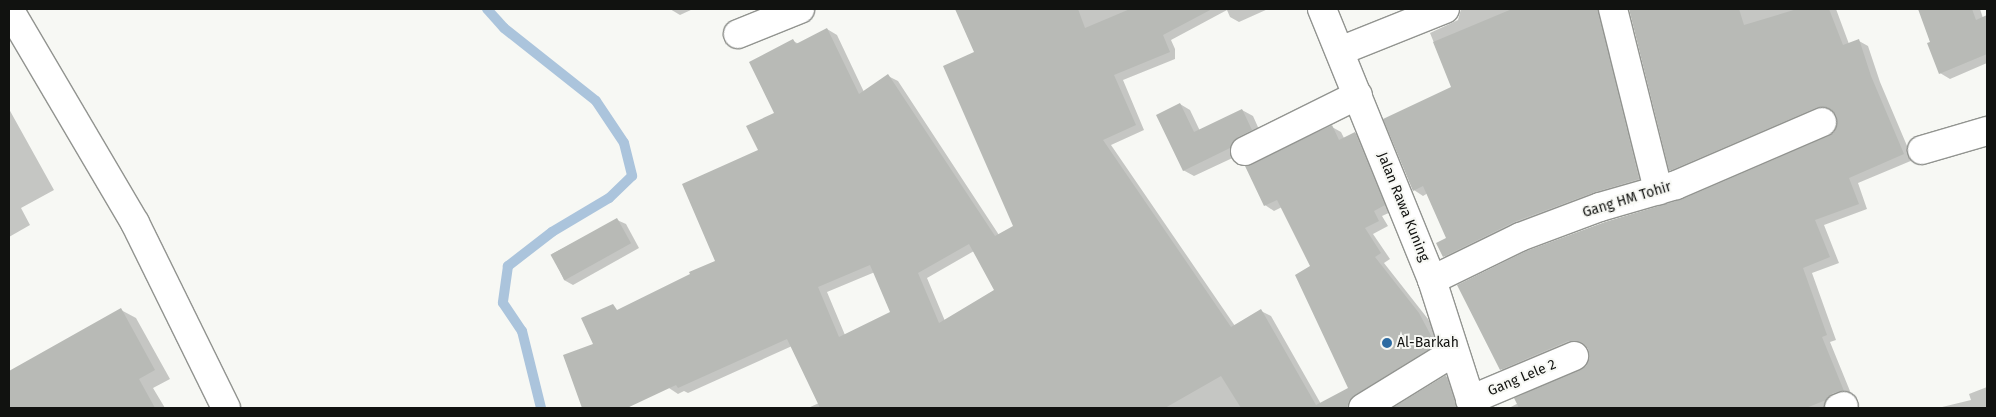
<!DOCTYPE html>
<html>
<head>
<meta charset="utf-8">
<style>
	body { margin:0 }
	#map { position:relative; width:1996px; height:417px; overflow:hidden; background:#f7f8f4; font-family:"Fira Sans",sans-serif }
	div>[style] { position:absolute }
	[style*='--x'] { left:calc(var(--x)*1px); top:calc(var(--y)*1px); width:calc(var(--w)*1px); rotate:calc(var(--a)*1deg) }
	.shadow>* { inset:0; background:#0003 }
	.stream>* { height:10px; margin:-5px; padding:0 5px; transform-origin:5px; border-radius:5px; background:#abc4dc }
	.building>* { inset:0; background:#b8bab6; transform-origin:0 0 }
	.roads { filter:drop-shadow(1px 0 #929490) drop-shadow(-1px 0 #929490) drop-shadow(0 1px #929490) drop-shadow(0 -1px #929490) }
	.minor>* { height:28px; margin:-14px; padding:0 14px; transform-origin:14px; border-radius:14px; background:#fff }
	.dots>* { width:14px; height:14px; translate:-50% -50%; box-sizing:border-box; border:2px solid #f7f8f4; border-radius:50% }
	span { translate:-50% -50%; white-space:nowrap; text-align:center; line-height:1.15; -webkit-text-stroke:4px #f7f8f4; paint-order:stroke }
	.street-label { font-size:14px; color:#111210 }
	.poi-label { font-size:14px; color:#111210 }
	.left { translate:0 -50%; text-align:left }
	.frame { position:absolute; inset:0; border:10px solid #111210; pointer-events:none }
</style>
</head>
<body>
<div id="map">
	<div class="shadow">
		<div style="clip-path:polygon(670px 9px,693px 9px,680px 15px)"></div>
		<div style="clip-path:polygon(evenodd,957px 9px,1268px 9px,1239px 22px,1230px 17px,1227px 10px,1171px 40px,1175px 49px,1175px 59px,1123px 80px,1144px 130px,1111px 145px,1235px 326px,1261px 311px,1271px 316px,1321px 404px,1350px 389px,1312px 266px,1282px 207px,1274px 211px,1265px 205px,1332px 127px,1341px 132px,1344px 138px,1355px 133px,1364px 139px,1393px 211px,1382px 216px,1388px 226px,1373px 234px,1390px 259px,1384px 263px,1428px 319px,1445px 350px,1358px 408px,808px 408px,819px 403px,792px 346px,688px 393px,684px 391px,678px 394px,669px 388px,759px 151px,776px 114px,793px 41px,799px 44px,827px 29px,837px 35px,864px 92px,888px 76px,898px 81px,999px 235px,1015px 227px,976px 53px,957px 9px,974px 251px,995px 290px,945px 321px,927px 278px,974px 251px,957px 9px,875px 272px,892px 313px,845px 335px,827px 292px,875px 272px)"></div>
		<div style="clip-path:polygon(1461px 9px,1608px 9px,1648px 184px,1453px 262px,1444px 256px,1447px 238px,1428px 193px,1423px 196px,1414px 190px,1452px 87px,1430px 33px,1458px 20px)"></div>
		<div style="clip-path:polygon(1630px 9px,1836px 9px,1849px 44px,1859px 41px,1868px 46px,1880px 82px,1913px 160px,1858px 183px,1867px 209px,1824px 225px,1839px 263px,1812px 273px,1836px 340px,1830px 342px,1852px 396px,1834px 408px,1509px 408px,1588px 366px,1591px 359px,1590px 350px,1586px 345px,1578px 346px,1510px 375px,1501px 369px,1683px 201px,1829px 137px,1836px 132px,1839px 123px,1834px 111px,1826px 112px,1680px 175px,1670px 170px)"></div>
		<div style="clip-path:polygon(1920px 9px,1980px 9px,1983px 18px,1987px 17px,1987px 63px,1950px 79px,1940px 73px)"></div>
		<div style="clip-path:polygon(1180px 104px,1190px 110px,1200px 131px,1242px 110px,1253px 116px,1262px 136px,1241px 154px,1194px 176px,1183px 170px)"></div>
		<div style="clip-path:polygon(9px 109px,54px 190px,21px 208px,30px 225px,9px 237px)"></div>
		<div style="clip-path:polygon(617px 220px,626px 224px,639px 248px,573px 285px,564px 280px,552px 254px)"></div>
		<div style="clip-path:polygon(121px 310px,136px 318px,170px 379px,153px 388px,165px 408px,9px 408px,9px 373px)"></div>
		<div style="clip-path:polygon(610px 348px,630px 408px,583px 408px,564px 356px)"></div>
		<div style="clip-path:polygon(1446px 377px,1455px 382px,1465px 408px,1395px 408px)"></div>
		<div style="clip-path:polygon(1987px 387px,1987px 408px,1938px 408px,1971px 400px,1969px 394px)"></div>
	</div>
	<div class="stream">
		<div style="--x:487;--y:9;--w:25;--a:48"></div>
		<div style="--x:504;--y:28;--w:117;--a:38.4"></div>
		<div style="--x:596;--y:101;--w:50;--a:56.3"></div>
		<div style="--x:624;--y:143;--w:34;--a:76"></div>
		<div style="--x:632;--y:176;--w:32;--a:136"></div>
		<div style="--x:609;--y:198;--w:66;--a:149.2"></div>
		<div style="--x:552;--y:232;--w:56;--a:142.3"></div>
		<div style="--x:508;--y:266;--w:37;--a:98"></div>
		<div style="--x:503;--y:303;--w:34;--a:56"></div>
		<div style="--x:522;--y:331;--w:79;--a:76.1"></div>
	</div>
	<div class="building">
		<div style="clip-path:polygon(evenodd,955px 9px,1078px 9px,1085px 28px,1130px 9px,1212px 9px,1163px 35px,1170px 52px,1114px 75px,1136px 125px,1103px 140px,1231px 327px,1261px 309px,1316px 405px,1348px 388px,1295px 275px,1310px 266px,1277px 200px,1264px 206px,1245px 166px,1332px 125px,1339px 140px,1355px 132px,1385px 205px,1374px 211px,1379px 221px,1365px 228px,1381px 253px,1375px 257px,1419px 313px,1436px 345px,1355px 395px,1349px 401px,1347px 408px,1241px 408px,1221px 376px,1165px 408px,820px 408px,787px 339px,678px 388px,676px 385px,627px 408px,582px 408px,563px 355px,593px 344px,581px 318px,613px 304px,617px 310px,690px 274px,689px 272px,715px 261px,682px 184px,758px 150px,746px 126px,774px 113px,749px 62px,793px 39px,796px 44px,827px 28px,859px 94px,888px 74px,995px 236px,1013px 226px,943px 66px,974px 52px,955px 9px,969px 244px,994px 290px,939px 323px,918px 273px,969px 244px,955px 9px,870px 265px,890px 312px,839px 337px,818px 287px,870px 265px)"></div>
		<div style="clip-path:polygon(1512px 9px,1598px 9px,1639px 179px,1595px 192px,1514px 222px,1443px 257px,1436px 243px,1446px 238px,1423px 186px,1413px 191px,1383px 119px,1451px 87px,1433px 42px)"></div>
		<div style="clip-path:polygon(1629px 9px,1739px 9px,1744px 25px,1797px 9px,1829px 9px,1843px 45px,1859px 39px,1871px 76px,1904px 154px,1849px 178px,1859px 204px,1815px 220px,1830px 257px,1803px 268px,1827px 335px,1822px 337px,1844px 391px,1833px 393px,1826px 400px,1806px 408px,1519px 408px,1514px 398px,1586px 366px,1589px 358px,1588px 349px,1583px 343px,1576px 341px,1568px 341px,1500px 370px,1457px 285px,1526px 251px,1605px 222px,1682px 199px,1828px 136px,1834px 132px,1837px 124px,1836px 116px,1832px 110px,1824px 107px,1816px 108px,1669px 171px)"></div>
		<div style="clip-path:polygon(1918px 9px,1972px 9px,1976px 20px,1987px 15px,1987px 54px,1939px 74px,1927px 43px,1930px 42px)"></div>
		<div style="clip-path:polygon(1180px 103px,1194px 132px,1242px 109px,1252px 130px,1238px 137px,1230px 148px,1183px 171px,1156px 115px)"></div>
		<div style="left:617px;top:218px;width:29px;height:76px;rotate:61deg"></div>
		<div style="clip-path:polygon(121px 308px,155px 370px,139px 379px,155px 408px,9px 408px,9px 371px)"></div>
		<div style="clip-path:polygon(1446px 375px,1457px 408px,1392px 408px)"></div>
	</div>
	<div class="roads">
		<div class="minor">
			<div style="--x:9;--y:9;--w:248;--a:59.5"></div>
			<div style="--x:135;--y:223;--w:206;--a:63.8"></div>
			<div style="--x:1322;--y:9;--w:292;--a:67.9"></div>
			<div style="--x:1432;--y:280;--w:134;--a:72.2"></div>
			<div style="--x:1613;--y:9;--w:187;--a:76"></div>
			<div style="--x:738;--y:34;--w:67;--a:-22"></div>
			<div style="--x:1340;--y:51;--w:113;--a:-21.8"></div>
			<div style="--x:1922;--y:150;--w:68;--a:-16.3"></div>
			<div style="--x:1245;--y:151;--w:126;--a:-26.4"></div>
			<div style="--x:1432;--y:280;--w:98;--a:-26"></div>
			<div style="--x:1520;--y:237;--w:85;--a:-20.6"></div>
			<div style="--x:1600;--y:207;--w:79;--a:-16.1"></div>
			<div style="--x:1676;--y:185;--w:159;--a:-23.3"></div>
			<div style="--x:1470;--y:400;--w:113;--a:-22.9"></div>
			<div style="--x:1363;--y:408;--w:107;--a:-31.6"></div>
			<div style="--x:1839;--y:408;--w:5;--a:-22"></div>
		</div>
	</div>
	<div class="dots">
		<div style="left:1387px;top:343px;background:#2d6ba2"></div>
	</div>
	<div class="street-label">
		<span style="left:1627px;top:200px;rotate:-17deg">Gang HM Tohir</span>
		<span style="left:1403px;top:207px;rotate:68deg">Jalan Rawa Kuning</span>
		<span style="left:1522px;top:378px;rotate:-23deg">Gang Lele 2</span>
	</div>
	<div class="poi-label">
		<span class="left" style="left:1397px;top:343px">Al-Barkah</span>
	</div>
	<div class="frame"></div>
</div>
</body>
</html>
